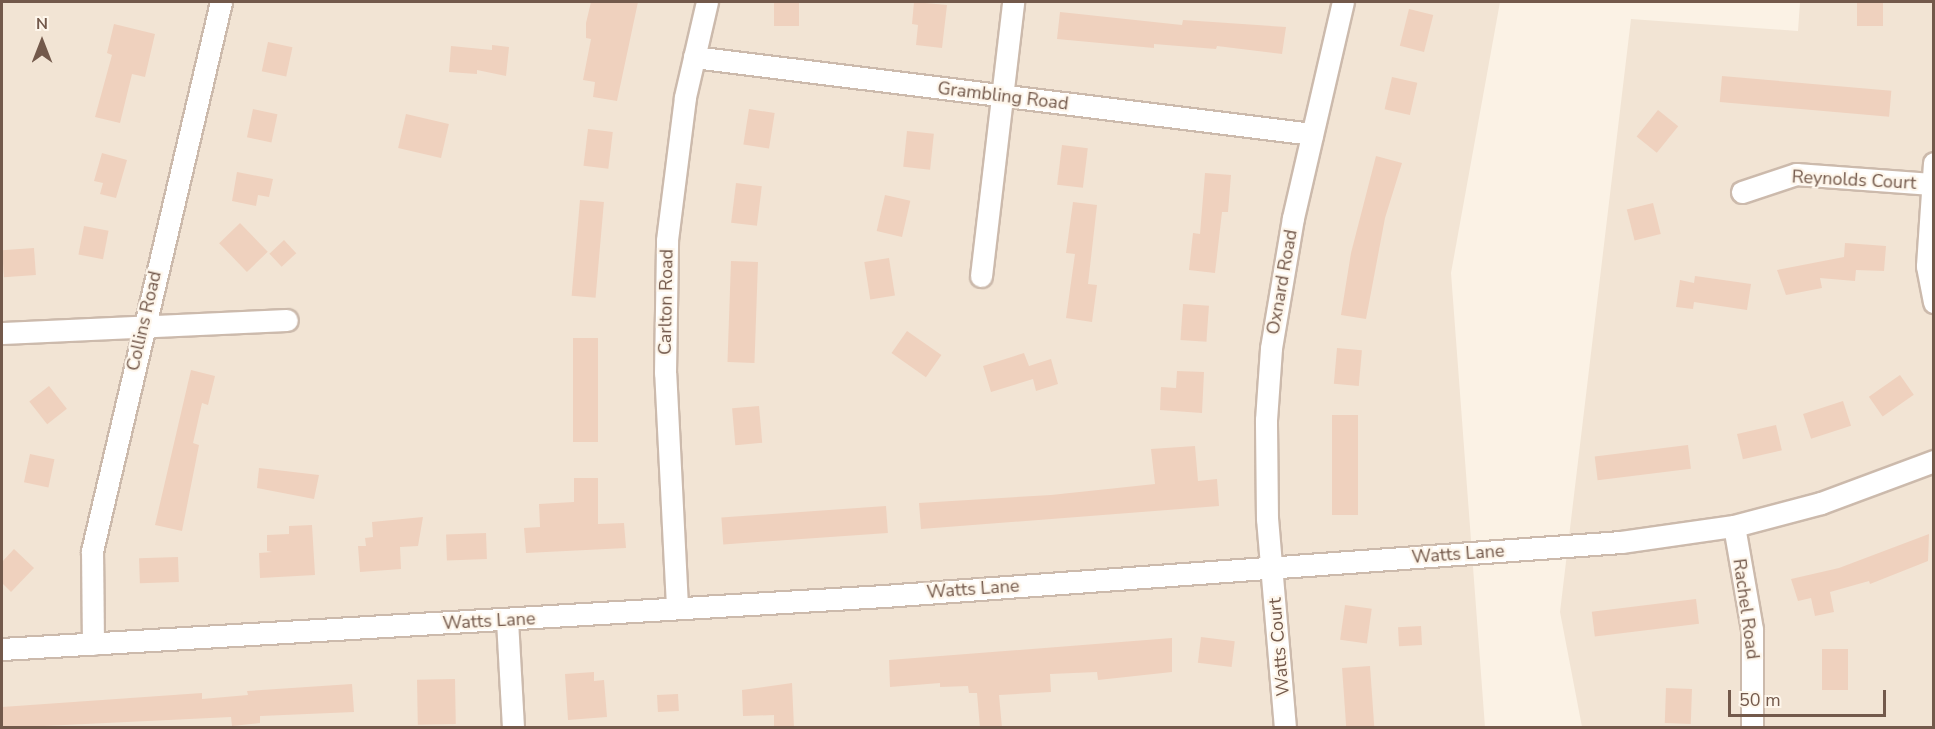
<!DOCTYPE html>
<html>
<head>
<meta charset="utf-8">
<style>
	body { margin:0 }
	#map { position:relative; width:1935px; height:729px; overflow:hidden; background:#fbf2e5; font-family:"Nunito Sans",sans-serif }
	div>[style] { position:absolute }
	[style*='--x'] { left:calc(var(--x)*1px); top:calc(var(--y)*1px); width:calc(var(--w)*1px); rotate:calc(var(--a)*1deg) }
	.residential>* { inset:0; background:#f2e4d4 }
	.building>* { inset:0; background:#efd1be; transform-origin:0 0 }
	.roads { filter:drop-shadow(2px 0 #ccbaac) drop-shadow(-2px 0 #ccbaac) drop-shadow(0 2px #ccbaac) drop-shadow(0 -2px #ccbaac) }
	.minor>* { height:21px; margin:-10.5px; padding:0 10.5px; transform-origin:10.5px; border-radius:10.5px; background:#fff }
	span { translate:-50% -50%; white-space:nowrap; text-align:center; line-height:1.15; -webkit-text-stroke:4.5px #fef6eb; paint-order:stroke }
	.street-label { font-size:18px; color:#73594b }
	.frame { position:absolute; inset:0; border:3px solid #73594b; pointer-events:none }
	.north { position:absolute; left:12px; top:12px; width:60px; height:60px; -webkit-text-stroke:4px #fef6eb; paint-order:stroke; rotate:0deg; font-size:16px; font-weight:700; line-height:24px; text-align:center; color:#73594b }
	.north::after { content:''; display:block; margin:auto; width:21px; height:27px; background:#73594b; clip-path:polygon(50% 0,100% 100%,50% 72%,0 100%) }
	.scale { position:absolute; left:1728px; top:690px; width:158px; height:27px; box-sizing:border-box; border:3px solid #73594b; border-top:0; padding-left:8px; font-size:18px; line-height:21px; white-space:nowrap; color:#73594b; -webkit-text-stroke:4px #fef6eb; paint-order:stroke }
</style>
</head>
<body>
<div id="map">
	<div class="residential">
		<div style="clip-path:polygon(2px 2px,1500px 2px,1451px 273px,1485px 727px,2px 727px)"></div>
		<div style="clip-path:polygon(1800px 2px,1933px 2px,1933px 727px,1582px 727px,1560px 612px,1631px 19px,1798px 31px)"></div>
	</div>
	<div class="building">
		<div style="clip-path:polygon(591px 2px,638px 2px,617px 101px,593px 97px,595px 82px,583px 80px,591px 39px,586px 38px,586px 23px)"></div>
		<div style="left:774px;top:2px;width:25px;height:24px"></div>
		<div style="clip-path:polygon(914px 2px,947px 5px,942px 48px,916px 45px,918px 25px,912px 24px)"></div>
		<div style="left:1857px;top:2px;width:26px;height:24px"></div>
		<div style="left:1409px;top:9px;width:25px;height:38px;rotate:14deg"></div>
		<div style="clip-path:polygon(1060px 12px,1182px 25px,1183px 20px,1286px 27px,1282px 54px,1217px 46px,1216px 49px,1154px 44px,1154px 48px,1057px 39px)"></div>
		<div style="clip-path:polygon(114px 24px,155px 34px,145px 77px,132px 74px,120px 123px,95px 117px,112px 55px,107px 53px)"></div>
		<div style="left:268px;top:42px;width:25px;height:30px;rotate:12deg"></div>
		<div style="clip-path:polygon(492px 45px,509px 47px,506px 76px,477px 70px,477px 74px,449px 72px,451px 46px,492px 50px)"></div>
		<div style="left:1722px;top:76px;width:170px;height:26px;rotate:5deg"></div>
		<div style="left:1392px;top:77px;width:26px;height:33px;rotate:13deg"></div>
		<div style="left:253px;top:109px;width:25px;height:29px;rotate:12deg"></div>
		<div style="left:749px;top:109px;width:26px;height:36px;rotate:9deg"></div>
		<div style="left:1658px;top:110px;width:26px;height:34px;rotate:39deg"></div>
		<div style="left:406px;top:114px;width:44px;height:35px;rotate:13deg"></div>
		<div style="left:588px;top:129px;width:25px;height:37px;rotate:7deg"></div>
		<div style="left:907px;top:131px;width:27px;height:36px;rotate:6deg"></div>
		<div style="left:1062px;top:145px;width:26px;height:40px;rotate:7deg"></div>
		<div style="clip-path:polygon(102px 153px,127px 160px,116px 198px,100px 194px,103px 183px,94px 181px)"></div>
		<div style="clip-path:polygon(1376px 156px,1402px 163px,1385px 218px,1366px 319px,1341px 315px,1351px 253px)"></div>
		<div style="clip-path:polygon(237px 172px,273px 179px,269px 197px,258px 195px,256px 206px,232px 201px)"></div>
		<div style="clip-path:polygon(1205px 173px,1231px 175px,1228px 212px,1222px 212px,1215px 273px,1189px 270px,1193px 233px,1200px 234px)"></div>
		<div style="left:736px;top:183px;width:26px;height:40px;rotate:7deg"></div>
		<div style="left:885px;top:195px;width:26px;height:37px;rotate:13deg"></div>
		<div style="left:580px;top:200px;width:24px;height:96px;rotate:5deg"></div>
		<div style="clip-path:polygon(1073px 202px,1097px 205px,1088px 284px,1097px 285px,1092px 322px,1066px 318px,1075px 254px,1066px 253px)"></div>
		<div style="left:1653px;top:203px;width:32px;height:27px;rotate:76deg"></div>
		<div style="left:240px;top:223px;width:40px;height:29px;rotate:46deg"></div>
		<div style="left:84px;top:226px;width:25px;height:29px;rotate:11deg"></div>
		<div style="left:284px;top:240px;width:18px;height:20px;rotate:47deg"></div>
		<div style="clip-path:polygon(1845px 243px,1886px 246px,1884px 271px,1856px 270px,1855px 281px,1820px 278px,1822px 288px,1786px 295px,1777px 270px,1844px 257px)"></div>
		<div style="left:34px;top:248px;width:27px;height:32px;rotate:86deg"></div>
		<div style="left:889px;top:258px;width:38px;height:25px;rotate:81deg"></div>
		<div style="left:731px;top:261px;width:27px;height:101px;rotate:2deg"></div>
		<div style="clip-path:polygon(1695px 276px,1751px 284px,1747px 310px,1694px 302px,1693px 309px,1676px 307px,1680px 280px,1694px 283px)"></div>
		<div style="left:1183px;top:304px;width:26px;height:36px;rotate:4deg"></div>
		<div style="left:907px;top:331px;width:42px;height:27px;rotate:35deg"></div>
		<div style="left:573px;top:338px;width:25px;height:104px"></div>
		<div style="left:1337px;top:348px;width:25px;height:36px;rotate:5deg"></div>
		<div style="clip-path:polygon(1024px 353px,1029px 366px,1051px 359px,1058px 384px,1036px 391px,1033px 379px,991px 392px,983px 366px)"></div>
		<div style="clip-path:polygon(191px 370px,215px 376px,208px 405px,202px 403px,193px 443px,199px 445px,182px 531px,155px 525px)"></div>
		<div style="clip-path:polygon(1177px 371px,1204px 372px,1202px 413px,1160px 410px,1161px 387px,1176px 388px)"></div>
		<div style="left:1900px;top:375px;width:24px;height:38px;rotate:55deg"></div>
		<div style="left:49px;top:386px;width:29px;height:25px;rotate:52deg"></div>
		<div style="left:1843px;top:401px;width:26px;height:42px;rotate:72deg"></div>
		<div style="left:759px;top:406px;width:37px;height:27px;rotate:85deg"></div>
		<div style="left:1332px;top:415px;width:26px;height:100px"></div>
		<div style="left:1776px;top:425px;width:26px;height:40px;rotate:77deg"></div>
		<div style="left:1688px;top:445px;width:24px;height:94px;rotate:83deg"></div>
		<div style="clip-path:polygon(1195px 446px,1198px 481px,1217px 479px,1219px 506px,921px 529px,919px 503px,1051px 495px,1155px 484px,1151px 449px)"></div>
		<div style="left:30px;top:454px;width:25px;height:29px;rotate:12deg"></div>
		<div style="clip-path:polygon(259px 468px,319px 475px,314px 499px,257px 488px)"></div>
		<div style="clip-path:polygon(574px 478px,598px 478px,598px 524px,624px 523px,626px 548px,526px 553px,524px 528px,540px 527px,539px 504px,574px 502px)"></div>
		<div style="left:886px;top:506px;width:27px;height:165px;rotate:86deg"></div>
		<div style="clip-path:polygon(423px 517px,418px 546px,400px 547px,401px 569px,360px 572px,358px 546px,366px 546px,365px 538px,373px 537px,372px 522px)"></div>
		<div style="clip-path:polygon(312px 525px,315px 575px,260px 578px,259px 553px,272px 552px,267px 551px,267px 535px,289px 534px,289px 526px)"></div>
		<div style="left:486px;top:533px;width:26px;height:40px;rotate:88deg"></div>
		<div style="clip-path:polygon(1929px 534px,1928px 561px,1870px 584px,1869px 581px,1830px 592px,1834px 612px,1815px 616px,1811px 598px,1798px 601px,1791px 579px,1839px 568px)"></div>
		<div style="clip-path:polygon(14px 549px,34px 568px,11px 592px,2px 583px,2px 562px)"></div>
		<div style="left:178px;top:557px;width:25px;height:39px;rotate:88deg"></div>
		<div style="left:1696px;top:599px;width:25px;height:105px;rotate:83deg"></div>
		<div style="left:1345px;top:605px;width:27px;height:35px;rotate:8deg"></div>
		<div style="left:1421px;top:626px;width:19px;height:23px;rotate:87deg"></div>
		<div style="left:1201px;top:637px;width:34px;height:26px;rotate:7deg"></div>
		<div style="clip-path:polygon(1172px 638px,1172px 672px,1098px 680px,1097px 672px,1050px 674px,1051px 692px,999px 695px,1002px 728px,980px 728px,977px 693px,969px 693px,968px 686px,940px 687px,940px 683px,890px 687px,889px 660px)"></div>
		<div style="left:1822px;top:649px;width:26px;height:41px"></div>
		<div style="left:1370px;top:666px;width:62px;height:28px;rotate:86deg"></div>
		<div style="clip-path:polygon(594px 672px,594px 681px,604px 680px,607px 717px,568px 720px,565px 674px)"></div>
		<div style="left:455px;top:679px;width:45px;height:38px;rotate:89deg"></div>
		<div style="clip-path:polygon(792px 683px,794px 728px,774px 728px,774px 715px,743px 716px,742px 690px)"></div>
		<div style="clip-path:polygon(352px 684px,354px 712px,260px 716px,260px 723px,232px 726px,231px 717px,2px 728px,2px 707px,202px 693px,202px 699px,248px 695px,247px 691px)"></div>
		<div style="left:1666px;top:688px;width:26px;height:35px;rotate:2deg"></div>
		<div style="left:678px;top:694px;width:17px;height:21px;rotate:87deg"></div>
	</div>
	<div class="roads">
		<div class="minor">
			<div style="--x:694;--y:57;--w:623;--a:7.1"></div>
			<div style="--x:1934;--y:163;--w:103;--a:93.9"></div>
			<div style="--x:1927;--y:266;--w:37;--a:79"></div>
			<div style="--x:1742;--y:192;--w:57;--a:-18.4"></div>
			<div style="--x:1796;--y:174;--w:136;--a:4.2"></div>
			<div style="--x:981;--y:276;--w:276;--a:-83.3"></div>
			<div style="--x:2;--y:333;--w:285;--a:-2.6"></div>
			<div style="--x:1734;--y:526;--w:105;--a:80.1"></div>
			<div style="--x:1752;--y:629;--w:99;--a:90"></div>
			<div style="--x:677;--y:606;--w:233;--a:-92.9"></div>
			<div style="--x:665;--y:373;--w:133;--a:-89.1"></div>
			<div style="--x:667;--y:240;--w:144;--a:-82.8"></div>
			<div style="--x:685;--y:97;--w:98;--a:-77"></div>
			<div style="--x:507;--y:620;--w:108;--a:86.8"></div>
			<div style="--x:93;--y:644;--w:93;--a:-90.6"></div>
			<div style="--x:92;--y:551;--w:564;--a:-76.78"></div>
			<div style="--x:2;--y:649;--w:884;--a:-3.44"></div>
			<div style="--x:884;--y:596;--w:739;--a:-4.19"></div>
			<div style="--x:1621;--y:542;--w:114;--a:-8.1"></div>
			<div style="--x:1734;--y:526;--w:90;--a:-14.8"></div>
			<div style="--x:1821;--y:503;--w:121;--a:-20.4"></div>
			<div style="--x:1285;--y:728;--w:210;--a:-94.9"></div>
			<div style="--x:1267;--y:519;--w:99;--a:-90.6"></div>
			<div style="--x:1266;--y:420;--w:72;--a:-86"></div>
			<div style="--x:1271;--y:348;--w:132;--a:-80.4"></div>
			<div style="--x:1293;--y:218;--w:222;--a:-77"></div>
		</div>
	</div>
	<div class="street-label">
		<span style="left:1003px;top:96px;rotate:7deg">Grambling Road</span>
		<span style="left:1854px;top:180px;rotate:3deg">Reynolds Court</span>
		<span style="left:1282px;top:282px;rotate:-80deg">Oxnard Road</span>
		<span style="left:666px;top:302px;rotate:-89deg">Carlton Road</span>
		<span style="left:144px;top:321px;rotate:-77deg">Collins Road</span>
		<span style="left:1458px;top:554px;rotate:-4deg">Watts Lane</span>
		<span style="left:973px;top:589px;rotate:-4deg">Watts Lane</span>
		<span style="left:1746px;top:609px;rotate:82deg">Rachel Road</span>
		<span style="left:489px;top:621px;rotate:-3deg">Watts Lane</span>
		<span style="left:1279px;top:647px;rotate:-95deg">Watts Court</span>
	</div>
	<div class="frame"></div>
	<div class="north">N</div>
	<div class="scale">50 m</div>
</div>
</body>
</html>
